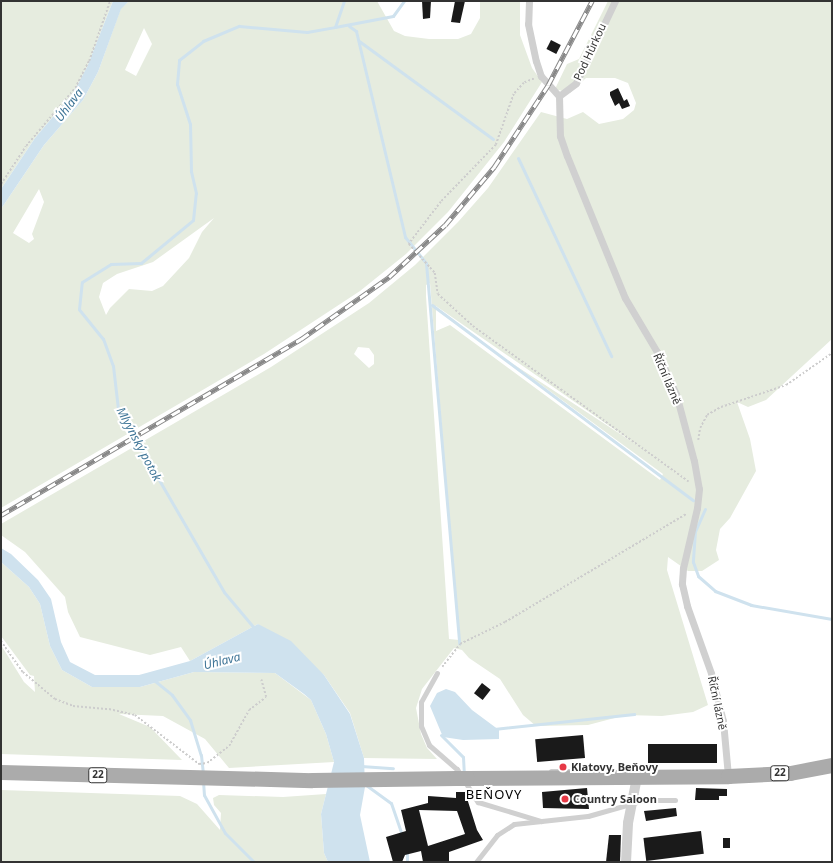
<!DOCTYPE html>
<html>
<head>
<meta charset="utf-8">
<style>
	body { margin:0 }
	#map { position:relative; width:833px; height:863px; overflow:hidden; background:#fff; font-family:"Noto Sans",sans-serif }
	div>[style] { position:absolute }
	[style*='--x'] { left:calc(var(--x)*1px); top:calc(var(--y)*1px); width:calc(var(--w)*1px); rotate:calc(var(--a)*1deg) }
	.green>* { inset:0; background:#e6ecdf }
	.water>* { inset:0; background:#cfe2ee }
	.stream>* { height:3px; margin:-1.5px; padding:0 1.5px; transform-origin:1.5px; border-radius:1.5px; background:#cfe2ee }
	.building>* { inset:0; background:#1a1a1a; transform-origin:0 0 }
	.path>* { height:1.5px; margin-top:-0.75px; transform-origin:0; background:repeating-linear-gradient(90deg,#cdcdcd 0 2px,transparent 0 4px) }
	.service>* { height:5px; margin:-2.5px; padding:0 2.5px; transform-origin:2.5px; border-radius:2.5px; background:#d0d0d0 }
	.pedestrian>* { height:7px; margin:-3.5px; padding:0 3.5px; transform-origin:3.5px; border-radius:3.5px; background:#d0d0d0 }
	.minor>* { height:10px; margin:-5px; padding:0 5px; transform-origin:5px; border-radius:5px; background:#d0d0d0 }
	.primary>* { height:15px; margin:-7.5px; padding:0 7.5px; transform-origin:7.5px; border-radius:7.5px; background:#ababab }
	.rail>* { height:4.5px; margin-top:-2.25px; transform-origin:0; background:repeating-linear-gradient(90deg,#fff 0 9px,#888 0 18px); box-sizing:border-box; border-block:1px solid #888 }
	.primary-bridge>* { height:15px; margin:-7.5px; padding:0 7.5px; transform-origin:7.5px; border-radius:7.5px; background:#ababab }
	.dots>* { width:11px; height:11px; translate:-50% -50%; box-sizing:border-box; border:2px solid #fff; border-radius:50% }
	span { translate:-50% -50%; white-space:nowrap; text-align:center; line-height:1.15; -webkit-text-stroke:4px #fff; paint-order:stroke }
	.shield-label span { padding:1px 3px; background:#fff; border:1px solid; border-radius:3px; -webkit-text-stroke-width:0 }
	.shield-label { font-size:10px; color:#333; font-weight:700 }
	.street-label { font-size:11px; color:#333 }
	.poi-label { font-size:11px; color:#333; font-weight:700 }
	.left { translate:0 -50%; text-align:left }
	.water-label { font-size:12px; color:#3f7597; font-style:italic }
	.quarter-label { font-size:13px; color:#000; letter-spacing:1px }
	.frame { position:absolute; inset:0; border:2px solid #333; pointer-events:none }
</style>
</head>
<body>
<div id="map">
	<div class="green">
		<div style="clip-path:polygon(1px 1px,113px 1px,87px 67px,73px 93px,35px 138px,1px 189px)"></div>
		<div style="clip-path:polygon(evenodd,129px 1px,377px 1px,394px 31px,405px 36px,429px 39px,458px 39px,471px 34px,480px 18px,480px 1px,520px 1px,520px 35px,532px 68px,542px 82px,504px 142px,448px 212px,406px 254px,360px 291px,264px 354px,1px 508px,1px 209px,44px 145px,83px 100px,98px 72px,121px 8px,129px 1px,144px 28px,152px 44px,136px 76px,125px 70px,144px 28px,129px 1px,39px 189px,44px 202px,32px 234px,34px 239px,29px 243px,13px 233px,39px 189px,129px 1px,214px 218px,202px 232px,189px 258px,163px 286px,152px 291px,129px 289px,110px 308px,106px 315px,99px 297px,103px 283px,117px 274px,153px 262px,214px 218px)"></div>
		<div style="clip-path:polygon(evenodd,608px 1px,832px 1px,832px 339px,766px 400px,748px 407px,737px 402px,750px 439px,756px 471px,730px 518px,720px 529px,716px 550px,719px 560px,702px 571px,688px 571px,668px 557px,667px 570px,708px 705px,693px 712px,662px 716px,626px 715px,588px 725px,536px 726px,523px 715px,500px 679px,469px 658px,462px 650px,454px 648px,422px 689px,416px 708px,421px 734px,427px 748px,437px 759px,364px 758px,350px 713px,324px 675px,258px 624px,190px 661px,181px 647px,150px 655px,80px 637px,68px 612px,65px 597px,25px 552px,1px 535px,1px 524px,271px 367px,369px 303px,415px 265px,458px 222px,488px 188px,541px 112px,567px 119px,583px 112px,599px 124px,623px 119px,634px 110px,636px 103px,628px 83px,615px 78px,586px 78px,570px 93px,555px 89px,567px 64px,579px 59px,608px 1px,430px 283px,459px 640px,449px 639px,426px 296px,426px 285px,430px 283px,608px 1px,436px 306px,637px 445px,510px 362px,663px 474px,660px 480px,450px 325px,436px 331px,436px 306px,608px 1px,358px 347px,369px 348px,374px 355px,374px 364px,369px 368px,354px 354px,358px 347px)"></div>
		<div style="clip-path:polygon(1px 562px,29px 587px,40px 604px,50px 646px,62px 670px,92px 687px,140px 687px,194px 672px,275px 673px,311px 700px,326px 734px,334px 762px,229px 768px,205px 739px,163px 716px,119px 714px,150px 727px,182px 760px,1px 754px,1px 645px,24px 682px,35px 692px,34px 676px,30px 675px,1px 636px)"></div>
		<div style="clip-path:polygon(1px 790px,180px 796px,197px 804px,220px 830px,221px 813px,214px 805px,213px 798px,219px 795px,283px 797px,326px 794px,321px 814px,324px 853px,328px 862px,1px 862px)"></div>
	</div>
	<div class="water">
		<div style="clip-path:polygon(113px 1px,129px 1px,121px 9px,98px 72px,83px 100px,44px 145px,1px 209px,1px 189px,35px 138px,73px 93px,87px 67px)"></div>
		<div style="clip-path:polygon(1px 548px,11px 554px,38px 580px,51px 599px,61px 642px,70px 662px,95px 675px,139px 675px,190px 661px,258px 624px,291px 641px,324px 675px,350px 714px,364px 758px,365px 787px,360px 815px,370px 862px,328px 862px,324px 853px,321px 814px,334px 762px,326px 734px,311px 700px,304px 694px,275px 673px,194px 672px,140px 687px,92px 687px,62px 670px,50px 646px,40px 604px,29px 587px,1px 562px)"></div>
		<div style="clip-path:polygon(446px 689px,455px 692px,472px 710px,499px 730px,499px 739px,463px 740px,443px 737px,430px 706px,437px 693px)"></div>
	</div>
	<div class="stream">
		<div style="--x:349;--y:26;--w:9;--a:36"></div>
		<div style="--x:356;--y:31;--w:212;--a:76.6"></div>
		<div style="--x:405;--y:237;--w:33;--a:51"></div>
		<div style="--x:426;--y:263;--w:382;--a:85"></div>
		<div style="--x:335;--y:27;--w:59;--a:-10.7"></div>
		<div style="--x:393;--y:16;--w:19;--a:-54"></div>
		<div style="--x:359;--y:41;--w:166;--a:36.2"></div>
		<div style="--x:518;--y:158;--w:219;--a:64.8"></div>
		<div style="--x:432;--y:305;--w:326;--a:36.8"></div>
		<div style="--x:705;--y:509;--w:24;--a:114"></div>
		<div style="--x:695;--y:531;--w:31;--a:94"></div>
		<div style="--x:693;--y:562;--w:15;--a:70"></div>
		<div style="--x:698;--y:576;--w:23;--a:41"></div>
		<div style="--x:715;--y:591;--w:39;--a:21"></div>
		<div style="--x:751;--y:605;--w:82;--a:9.8"></div>
		<div style="--x:255;--y:629;--w:48;--a:-130"></div>
		<div style="--x:224;--y:592;--w:211;--a:-120.1"></div>
		<div style="--x:118;--y:409;--w:43;--a:-96.6"></div>
		<div style="--x:113;--y:366;--w:29;--a:-110"></div>
		<div style="--x:103;--y:339;--w:38;--a:-129"></div>
		<div style="--x:79;--y:309;--w:27;--a:-84"></div>
		<div style="--x:82;--y:282;--w:34;--a:-32"></div>
		<div style="--x:111;--y:264;--w:30;--a:-2"></div>
		<div style="--x:141;--y:263;--w:67;--a:-39.6"></div>
		<div style="--x:193;--y:220;--w:27;--a:-84"></div>
		<div style="--x:196;--y:193;--w:23;--a:-103"></div>
		<div style="--x:191;--y:171;--w:47;--a:-91.2"></div>
		<div style="--x:190;--y:124;--w:42;--a:-108"></div>
		<div style="--x:177;--y:84;--w:24;--a:-85"></div>
		<div style="--x:179;--y:60;--w:31;--a:-38"></div>
		<div style="--x:203;--y:41;--w:39;--a:-23"></div>
		<div style="--x:239;--y:26;--w:68;--a:5"></div>
		<div style="--x:307;--y:32;--w:28;--a:-10"></div>
		<div style="--x:335;--y:27;--w:28;--a:-71"></div>
		<div style="--x:155;--y:681;--w:22;--a:39"></div>
		<div style="--x:172;--y:695;--w:31;--a:54"></div>
		<div style="--x:190;--y:720;--w:37;--a:73"></div>
		<div style="--x:201;--y:755;--w:19;--a:84"></div>
		<div style="--x:494;--y:729;--w:141;--a:-6.1"></div>
		<div style="--x:441;--y:735;--w:31;--a:45"></div>
		<div style="--x:463;--y:757;--w:17;--a:87"></div>
		<div style="--x:361;--y:766;--w:32;--a:4"></div>
		<div style="--x:203;--y:781;--w:14;--a:86"></div>
		<div style="--x:204;--y:795;--w:43;--a:61.1"></div>
		<div style="--x:225;--y:833;--w:41;--a:45"></div>
		<div style="--x:366;--y:785;--w:31;--a:36"></div>
		<div style="--x:391;--y:803;--w:34;--a:71"></div>
		<div style="--x:407;--y:852;--w:10;--a:90"></div>
	</div>
	<div class="building">
		<div style="clip-path:polygon(422px 1px,431px 1px,430px 18px,423px 19px)"></div>
		<div style="clip-path:polygon(455px 1px,465px 1px,460px 23px,451px 22px)"></div>
		<div style="left:551px;top:40px;width:11px;height:10px;rotate:27deg"></div>
		<div style="clip-path:polygon(618px 88px,624px 101px,627px 99px,630px 106px,622px 109px,619px 103px,615px 106px,610px 95px,610px 92px)"></div>
		<div style="left:482px;top:683px;width:11px;height:13px;rotate:38deg"></div>
		<div style="left:583px;top:735px;width:23px;height:48px;rotate:85deg"></div>
		<div style="left:717px;top:744px;width:19px;height:69px;rotate:90deg"></div>
		<div style="clip-path:polygon(587px 788px,589px 809px,543px 808px,542px 792px)"></div>
		<div style="clip-path:polygon(696px 788px,727px 789px,727px 796px,719px 796px,719px 800px,695px 800px)"></div>
		<div style="clip-path:polygon(evenodd,456px 792px,465px 792px,477px 830px,483px 840px,449px 852px,449px 862px,423px 862px,421px 851px,405px 855px,402px 862px,393px 862px,386px 837px,406px 831px,401px 810px,428px 803px,428px 796px,456px 798px,456px 792px,419px 810px,457px 811px,465px 834px,428px 846px,419px 810px)"></div>
		<div style="clip-path:polygon(676px 808px,677px 816px,646px 821px,644px 811px)"></div>
		<div style="left:701px;top:831px;width:23px;height:58px;rotate:83deg"></div>
		<div style="clip-path:polygon(609px 835px,621px 835px,620px 862px,606px 862px)"></div>
		<div style="left:723px;top:838px;width:7px;height:10px"></div>
	</div>
	<div class="path">
		<div style="--x:534;--y:79;--w:11;--a:158"></div>
		<div style="--x:524;--y:83;--w:15;--a:132"></div>
		<div style="--x:514;--y:94;--w:54;--a:109.4"></div>
		<div style="--x:496;--y:145;--w:79;--a:134"></div>
		<div style="--x:441;--y:202;--w:53;--a:127.3"></div>
		<div style="--x:409;--y:244;--w:39;--a:48"></div>
		<div style="--x:435;--y:273;--w:21;--a:82"></div>
		<div style="--x:438;--y:294;--w:47;--a:42.4"></div>
		<div style="--x:473;--y:326;--w:266;--a:35.8"></div>
		<div style="--x:1;--y:184;--w:45;--a:-56.7"></div>
		<div style="--x:26;--y:146;--w:76;--a:-49.8"></div>
		<div style="--x:75;--y:88;--w:30;--a:-63"></div>
		<div style="--x:89;--y:61;--w:64;--a:-70.7"></div>
		<div style="--x:698;--y:440;--w:12;--a:-81"></div>
		<div style="--x:700;--y:428;--w:15;--a:-62"></div>
		<div style="--x:707;--y:415;--w:16;--a:-30"></div>
		<div style="--x:721;--y:407;--w:69;--a:-18.7"></div>
		<div style="--x:786;--y:385;--w:56;--a:-34.8"></div>
		<div style="--x:1;--y:641;--w:38;--a:55"></div>
		<div style="--x:23;--y:672;--w:42;--a:40.2"></div>
		<div style="--x:55;--y:699;--w:19;--a:21"></div>
		<div style="--x:73;--y:706;--w:36;--a:5"></div>
		<div style="--x:109;--y:709;--w:27;--a:13"></div>
		<div style="--x:135;--y:715;--w:81;--a:37.4"></div>
		<div style="--x:199;--y:764;--w:8;--a:-7"></div>
		<div style="--x:207;--y:763;--w:28;--a:-38"></div>
		<div style="--x:229;--y:746;--w:41;--a:-60.9"></div>
		<div style="--x:249;--y:710;--w:21;--a:-37"></div>
		<div style="--x:266;--y:697;--w:18;--a:-106"></div>
		<div style="--x:442;--y:667;--w:29;--a:-52"></div>
		<div style="--x:460;--y:644;--w:50;--a:-26.1"></div>
		<div style="--x:505;--y:622;--w:211;--a:-30.8"></div>
	</div>
	<div class="service">
		<div style="--x:437;--y:673;--w:33;--a:119"></div>
		<div style="--x:421;--y:702;--w:24;--a:90"></div>
		<div style="--x:421;--y:726;--w:21;--a:67"></div>
		<div style="--x:429;--y:745;--w:37;--a:41"></div>
		<div style="--x:457;--y:769;--w:39;--a:58"></div>
		<div style="--x:478;--y:802;--w:66;--a:16.8"></div>
		<div style="--x:551;--y:771;--w:54;--a:0"></div>
		<div style="--x:476;--y:862;--w:34;--a:-52"></div>
		<div style="--x:497;--y:835;--w:20;--a:-33"></div>
		<div style="--x:514;--y:824;--w:74;--a:-6.2"></div>
		<div style="--x:588;--y:816;--w:58;--a:-15.9"></div>
		<div style="--x:644;--y:800;--w:31;--a:0"></div>
	</div>
	<div class="pedestrian">
		<div style="--x:529;--y:1;--w:23;--a:92"></div>
		<div style="--x:528;--y:24;--w:38;--a:78"></div>
		<div style="--x:536;--y:61;--w:16;--a:72"></div>
		<div style="--x:541;--y:76;--w:27;--a:48"></div>
		<div style="--x:559;--y:96;--w:40;--a:88.6"></div>
		<div style="--x:560;--y:136;--w:21;--a:71"></div>
		<div style="--x:567;--y:156;--w:153;--a:67.8"></div>
		<div style="--x:625;--y:298;--w:63;--a:59.3"></div>
		<div style="--x:657;--y:352;--w:46;--a:65.7"></div>
		<div style="--x:676;--y:394;--w:69;--a:75"></div>
		<div style="--x:694;--y:461;--w:28;--a:80"></div>
		<div style="--x:699;--y:489;--w:19;--a:96"></div>
		<div style="--x:697;--y:508;--w:62;--a:103.1"></div>
		<div style="--x:683;--y:568;--w:16;--a:94"></div>
		<div style="--x:682;--y:584;--w:23;--a:77"></div>
		<div style="--x:687;--y:606;--w:71;--a:70.3"></div>
		<div style="--x:711;--y:673;--w:49;--a:76"></div>
		<div style="--x:723;--y:721;--w:55;--a:84.8"></div>
		<div style="--x:559;--y:96;--w:21;--a:-37"></div>
		<div style="--x:576;--y:83;--w:91;--a:-64.6"></div>
	</div>
	<div class="minor">
		<div style="--x:626;--y:862;--w:39;--a:-87"></div>
		<div style="--x:628;--y:823;--w:47;--a:-78.9"></div>
	</div>
	<div class="primary">
		<div style="--x:1;--y:772;--w:311;--a:1.5"></div>
		<div style="--x:312;--y:780;--w:144;--a:-0.8"></div>
		<div style="--x:467;--y:778;--w:261;--a:-0.4"></div>
		<div style="--x:728;--y:776;--w:62;--a:-2.8"></div>
		<div style="--x:790;--y:773;--w:43;--a:-10.8"></div>
	</div>
	<div class="rail">
		<div style="--x:1;--y:515;--w:348;--a:-30.4"></div>
		<div style="--x:301;--y:339;--w:108;--a:-35.2"></div>
		<div style="--x:389;--y:277;--w:76;--a:-42.9"></div>
		<div style="--x:445;--y:225;--w:76;--a:-49.8"></div>
		<div style="--x:494;--y:167;--w:98;--a:-56.6"></div>
		<div style="--x:548;--y:85;--w:95;--a:-62.4"></div>
	</div>
	<div class="primary-bridge">
		<div style="--x:456;--y:778;--w:11;--a:0"></div>
	</div>
	<div class="dots">
		<div style="left:563px;top:767px;background:#e63946"></div>
		<div style="left:565px;top:799px;background:#e63946"></div>
	</div>
	<div class="shield-label">
		<span style="left:780px;top:773px">22</span>
		<span style="left:98px;top:775px">22</span>
	</div>
	<div class="street-label">
		<span style="left:590px;top:52px;rotate:-65deg">Pod Hůrkou</span>
		<span style="left:667px;top:379px;rotate:67deg">Říční lázně</span>
		<span style="left:717px;top:703px;rotate:78deg">Říční lázně</span>
	</div>
	<div class="poi-label">
		<span class="left" style="left:571px;top:767px">Klatovy, Beňovy</span>
		<span class="left" style="left:573px;top:799px">Country Saloon</span>
	</div>
	<div class="water-label">
		<span style="left:69px;top:105px;rotate:-53deg">Úhlava</span>
		<span style="left:139px;top:444px;rotate:62deg">Mlyýnský potok</span>
		<span style="left:222px;top:661px;rotate:-14deg">Úhlava</span>
	</div>
	<div class="quarter-label">
		<span style="left:494px;top:794px">BEŇOVY</span>
	</div>
	<div class="frame"></div>
</div>
</body>
</html>
